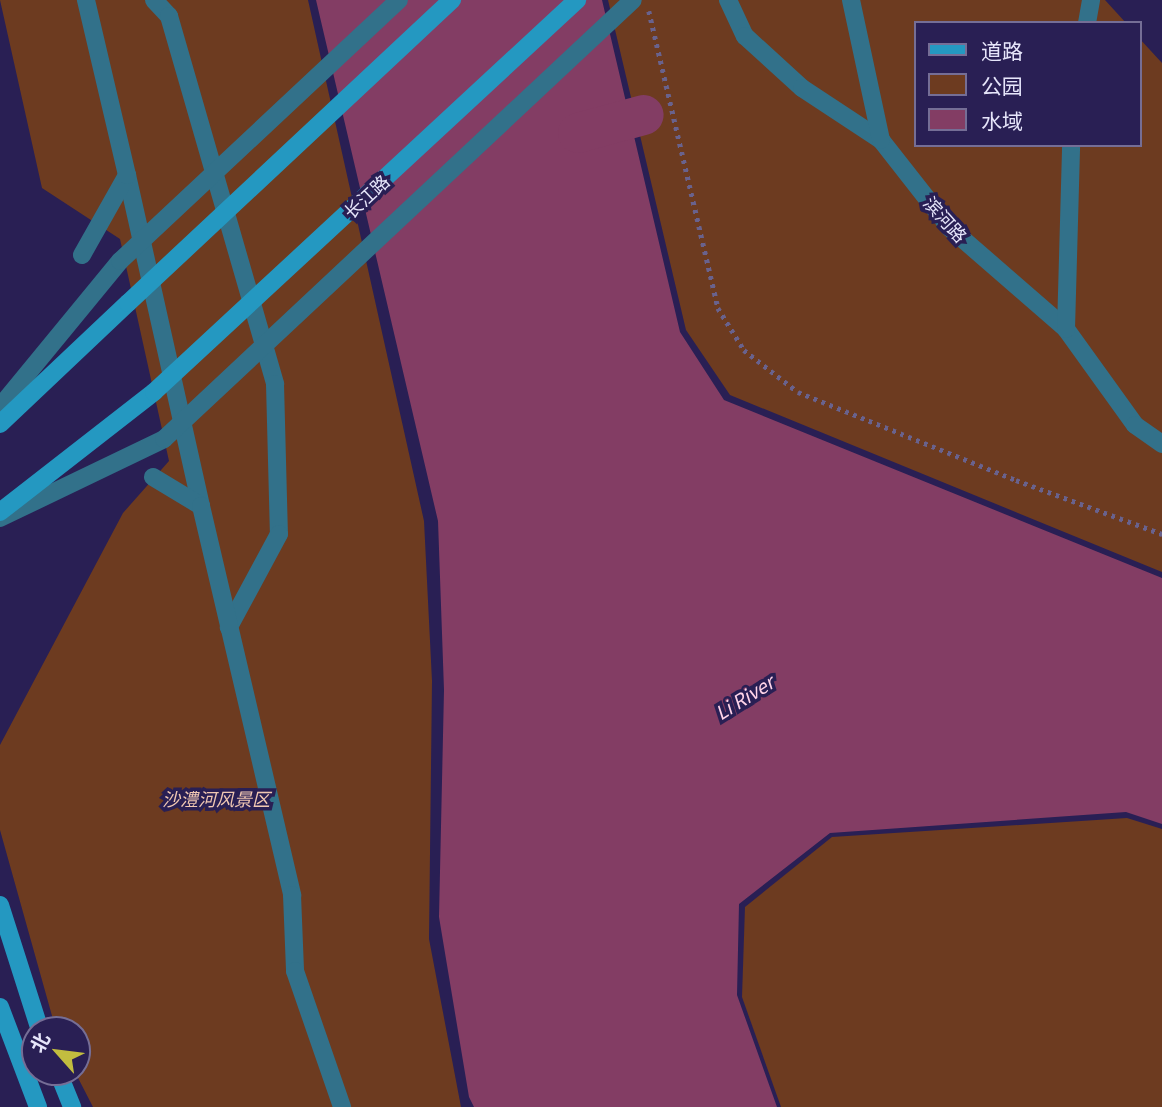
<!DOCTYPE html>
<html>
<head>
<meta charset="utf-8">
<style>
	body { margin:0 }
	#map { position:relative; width:1162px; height:1107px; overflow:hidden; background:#291f54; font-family:Georgia,"Noto Sans SC",serif }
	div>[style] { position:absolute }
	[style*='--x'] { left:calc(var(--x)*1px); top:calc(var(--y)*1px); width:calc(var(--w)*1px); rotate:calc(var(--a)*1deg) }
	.green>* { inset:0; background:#6d3b20 }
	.water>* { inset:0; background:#833d64 }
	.river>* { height:40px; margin:-20px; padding:0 20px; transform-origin:20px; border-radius:20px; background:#833d64 }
	.path>* { height:4.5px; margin-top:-2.25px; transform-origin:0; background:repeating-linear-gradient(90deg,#69628d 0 3.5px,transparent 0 8.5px) }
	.street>* { height:18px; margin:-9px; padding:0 9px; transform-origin:9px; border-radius:9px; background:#32718a }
	.secondary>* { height:18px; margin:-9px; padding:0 9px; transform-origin:9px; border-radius:9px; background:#2498c1 }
	.street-bridge>* { height:18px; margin:-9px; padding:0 9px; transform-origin:9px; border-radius:9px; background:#32718a }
	.secondary-bridge>* { height:18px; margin:-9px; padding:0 9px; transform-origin:9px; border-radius:9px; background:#2498c1 }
	span { translate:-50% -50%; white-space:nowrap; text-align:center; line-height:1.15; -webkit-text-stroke:7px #291f54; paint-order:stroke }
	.street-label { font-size:18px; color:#e6e5fa }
	.park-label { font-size:18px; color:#f1c8b3; font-style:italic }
	.water-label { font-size:19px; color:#ffd4e9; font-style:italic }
	.legend { position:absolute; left:914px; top:21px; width:228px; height:126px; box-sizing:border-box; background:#291f54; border:2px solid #756e96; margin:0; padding:9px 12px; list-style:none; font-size:21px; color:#e6e5fa }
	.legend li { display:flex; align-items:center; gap:14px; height:35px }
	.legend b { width:35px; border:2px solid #756e96 }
	.north { position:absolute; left:21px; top:1016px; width:70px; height:70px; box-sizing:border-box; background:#291f54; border:2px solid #756e96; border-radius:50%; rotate:298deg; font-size:19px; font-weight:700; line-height:28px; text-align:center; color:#e6e5fa }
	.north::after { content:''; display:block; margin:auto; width:24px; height:32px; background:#c2bd3f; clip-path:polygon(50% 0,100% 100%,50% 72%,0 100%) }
</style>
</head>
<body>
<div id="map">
	<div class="green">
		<div style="clip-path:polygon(0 0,308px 0,424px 521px,432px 681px,429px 939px,461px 1107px,93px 1107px,75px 1072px,77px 1030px,56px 1030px,0 830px,0 745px,123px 513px,169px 461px,120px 239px,42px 188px)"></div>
		<div style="clip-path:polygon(608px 0,1105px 0,1126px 23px,915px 23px,915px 145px,1139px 145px,1139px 38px,1162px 63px,1162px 572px,730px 395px,686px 330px)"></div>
		<div style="clip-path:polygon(1127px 818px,1162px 829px,1162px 1107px,781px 1107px,742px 997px,745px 907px,832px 837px)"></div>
	</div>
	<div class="water">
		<div style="clip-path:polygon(316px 0,602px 0,680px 332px,724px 400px,1162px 578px,1162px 824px,1126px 812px,830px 833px,739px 904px,737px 995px,777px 1107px,474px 1107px,469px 1097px,439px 917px,444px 690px,438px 521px)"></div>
	</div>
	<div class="river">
		<div style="--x:578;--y:133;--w:68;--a:-15.3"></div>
	</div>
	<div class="path">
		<div style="--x:649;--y:11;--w:305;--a:76.9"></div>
		<div style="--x:718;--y:308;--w:49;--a:58.2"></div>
		<div style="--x:744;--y:350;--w:68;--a:37.9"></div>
		<div style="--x:798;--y:392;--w:235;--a:22"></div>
		<div style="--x:1016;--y:480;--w:156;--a:20.3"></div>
	</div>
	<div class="street">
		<div style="--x:154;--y:0;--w:22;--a:47"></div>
		<div style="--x:169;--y:16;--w:383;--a:73.9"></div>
		<div style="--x:275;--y:384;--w:150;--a:88.5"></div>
		<div style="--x:279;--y:534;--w:106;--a:118.3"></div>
		<div style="--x:728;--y:0;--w:40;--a:65"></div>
		<div style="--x:745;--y:36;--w:77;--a:42.4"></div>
		<div style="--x:802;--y:88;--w:95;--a:33.4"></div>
		<div style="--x:881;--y:140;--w:112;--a:51.9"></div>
		<div style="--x:950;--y:228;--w:154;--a:41"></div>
		<div style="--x:1066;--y:329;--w:118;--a:54.3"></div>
		<div style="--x:1135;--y:425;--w:33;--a:35"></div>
		<div style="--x:851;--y:0;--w:143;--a:77.9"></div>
		<div style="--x:1087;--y:23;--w:23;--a:-80"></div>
		<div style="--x:127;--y:175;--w:339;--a:77.4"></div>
		<div style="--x:82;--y:255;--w:92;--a:-60.6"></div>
		<div style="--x:127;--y:175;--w:180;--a:-103.2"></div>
		<div style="--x:1066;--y:329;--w:184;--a:-88.4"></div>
		<div style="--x:0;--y:407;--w:189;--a:-50.6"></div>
		<div style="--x:153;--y:477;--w:56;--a:31.1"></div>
		<div style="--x:201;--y:506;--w:400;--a:76.8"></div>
		<div style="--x:292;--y:895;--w:76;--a:87.7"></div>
		<div style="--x:295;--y:971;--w:144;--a:70.9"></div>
		<div style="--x:0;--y:518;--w:182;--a:-25.7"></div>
	</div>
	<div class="secondary">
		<div style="--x:0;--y:424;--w:176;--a:-43.4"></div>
		<div style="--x:0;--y:512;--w:195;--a:-37.9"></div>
		<div style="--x:0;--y:905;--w:131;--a:72.3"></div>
		<div style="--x:0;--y:1007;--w:107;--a:69.2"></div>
		<div style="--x:58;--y:1072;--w:38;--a:68"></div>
	</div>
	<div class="street-bridge">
		<div style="--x:120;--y:261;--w:382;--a:-43.1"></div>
		<div style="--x:164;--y:439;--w:642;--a:-43.11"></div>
	</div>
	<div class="secondary-bridge">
		<div style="--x:128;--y:303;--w:444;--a:-43.1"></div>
		<div style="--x:154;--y:392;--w:577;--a:-42.82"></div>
	</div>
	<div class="street-label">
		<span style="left:366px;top:196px;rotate:-43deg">长江路</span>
		<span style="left:946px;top:219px;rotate:48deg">滨河路</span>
	</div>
	<div class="park-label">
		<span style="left:216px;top:798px">沙澧河风景区</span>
	</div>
	<div class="water-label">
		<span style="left:744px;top:697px;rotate:-32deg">Li River</span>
	</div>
	<ul class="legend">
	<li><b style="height:9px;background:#2498c1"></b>道路</li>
	<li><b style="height:19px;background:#6d3b20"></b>公园</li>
	<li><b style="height:19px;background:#833d64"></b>水域</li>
	</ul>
	<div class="north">北</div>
</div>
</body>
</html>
